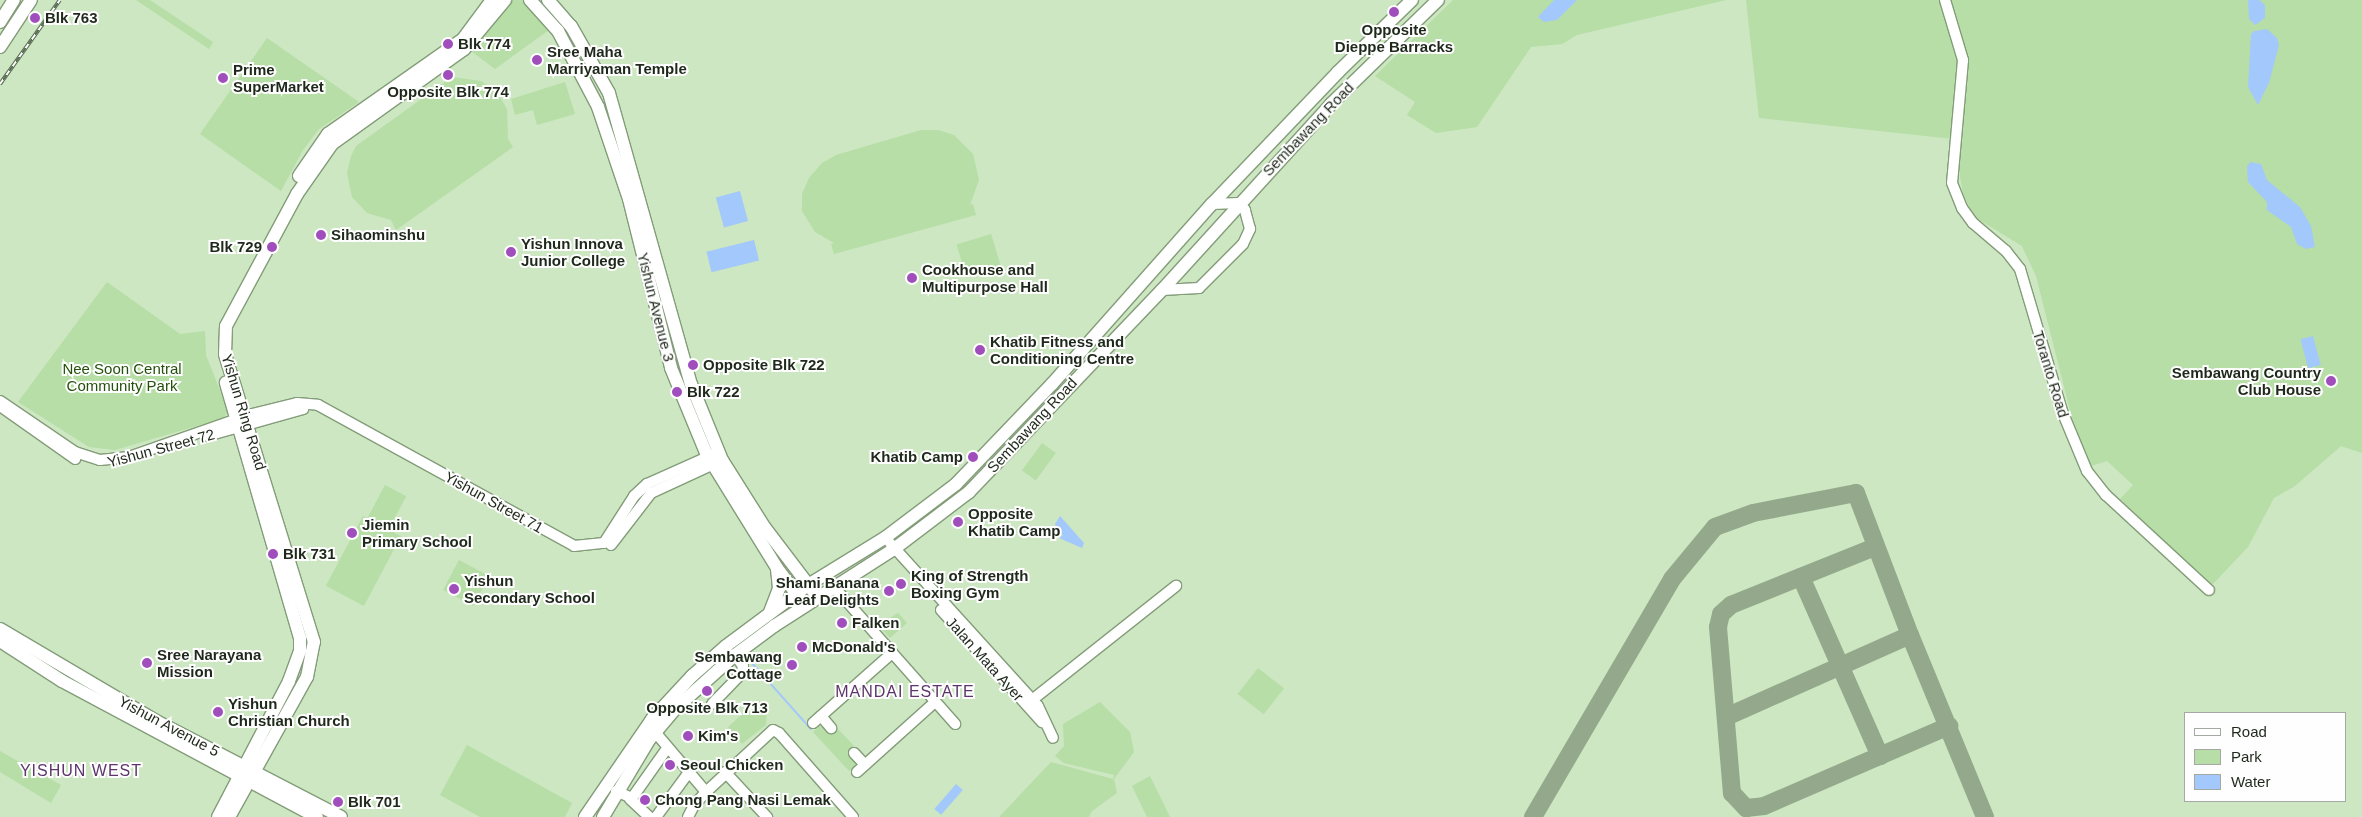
<!DOCTYPE html>
<html>
<head>
<meta charset="utf-8">
<style>
	body { margin:0 }
	#map { position:relative; width:2362px; height:817px; overflow:hidden; background:#cce7c1; font-family:Helvetica,sans-serif }
	div>[style] { position:absolute }
	[style*='--x'] { left:calc(var(--x)*1px); top:calc(var(--y)*1px); width:calc(var(--w)*1px); rotate:calc(var(--a)*1deg) }
	.green>* { inset:0; background:#b6dea6; transform-origin:0 0 }
	.water>* { inset:0; background:#a3c8fb; transform-origin:0 0 }
	.stream>* { height:2px; margin:-1px; padding:0 1px; transform-origin:1px; border-radius:1px; background:#a3c8fb }
	.taxiway>* { height:18px; margin:-9px; padding:0 9px; transform-origin:9px; border-radius:9px; background:#94a98b }
	.roads { filter:drop-shadow(1px 0 #839c79) drop-shadow(-1px 0 #839c79) drop-shadow(0 1px #839c79) drop-shadow(0 -1px #839c79) }
	.minor>* { height:10px; margin:-5px; padding:0 5px; transform-origin:5px; border-radius:5px; background:#fff }
	.major>* { height:12px; margin:-6px; padding:0 6px; transform-origin:6px; border-radius:6px; background:#fff }
	.rail>* { height:4px; margin-top:-2px; transform-origin:0; background:repeating-linear-gradient(90deg,#fefefe 0 5.5px,#5b6b55 0 11px); box-sizing:border-box; border-block:1px solid #5b6b55 }
	.dots>* { width:14px; height:14px; translate:-50% -50%; box-sizing:border-box; border:2px solid #fefefe; border-radius:50% }
	span { translate:-50% -50%; white-space:nowrap; text-align:center; line-height:1.15; -webkit-text-stroke:4px #fefefe; paint-order:stroke }
	.poi-label { font-size:15px; color:#1f291b; font-weight:700 }
	.left { translate:0 -50%; text-align:left }
	.right { translate:-100% -50%; text-align:right }
	.street-label { font-size:15px; color:#1f291b }
	.park-label { font-size:15px; color:#25500b }
	.neighbourhood-label { font-size:16px; color:#5d346b; letter-spacing:1px }
	.legend { position:absolute; left:2184px; top:712px; width:162px; height:90px; box-sizing:border-box; background:#fefefe; border:1px solid #a5a9a3; margin:0; padding:6px 9px; list-style:none; font-size:15px; color:#1f291b }
	.legend li { display:flex; align-items:center; gap:10px; height:25px }
	.legend b { width:25px; border:1px solid #a5a9a3 }
</style>
</head>
<body>
<div id="map">
	<div class="green">
		<div style="clip-path:polygon(136px 0,150px 0,213px 42px,209px 49px)"></div>
		<div style="clip-path:polygon(512px 0,524px 0,549px 30px,495px 69px,471px 51px)"></div>
		<div style="clip-path:polygon(1453px 0,1726px 0,1577px 35px,1562px 44px,1531px 47px,1477px 127px,1436px 133px,1407px 115px,1415px 102px,1375px 76px)"></div>
		<div style="clip-path:polygon(1746px 0,2362px 0,2362px 453px,2341px 446px,2295px 486px,2274px 498px,2248px 547px,2211px 586px,2120px 499px,2133px 485px,2107px 461px,2091px 466px,2076px 434px,2036px 276px,2022px 246px,1973px 216px,1963px 193px,1953px 139px,1759px 118px)"></div>
		<div style="clip-path:polygon(267px 38px,359px 102px,319px 129px,303px 150px,281px 191px,200px 134px)"></div>
		<div style="clip-path:polygon(452px 77px,481px 81px,497px 92px,507px 109px,508px 139px,513px 147px,396px 230px,391px 220px,367px 213px,352px 197px,347px 173px,351px 156px,356px 146px)"></div>
		<div style="clip-path:polygon(565px 82px,575px 114px,537px 125px,533px 110px,515px 115px,511px 99px)"></div>
		<div style="clip-path:polygon(921px 130px,938px 130px,954px 135px,973px 154px,979px 180px,970px 205px,973px 204px,976px 215px,834px 254px,831px 244px,834px 243px,815px 232px,802px 211px,802px 194px,809px 178px,822px 163px,836px 155px)"></div>
		<div style="left:991px;top:234px;width:34px;height:36px;rotate:73deg"></div>
		<div style="clip-path:polygon(107px 282px,180px 334px,205px 331px,206px 355px,228px 411px,224px 418px,115px 450px,89px 447px,18px 402px)"></div>
		<div style="left:1042px;top:443px;width:17px;height:34px;rotate:36deg"></div>
		<div style="left:385px;top:485px;width:24px;height:36px;rotate:28deg"></div>
		<div style="left:363px;top:516px;width:43px;height:79px;rotate:28deg"></div>
		<div style="left:459px;top:560px;width:34px;height:34px;rotate:28deg"></div>
		<div style="clip-path:polygon(898px 613px,907px 623px,890px 638px,878px 625px)"></div>
		<div style="left:1258px;top:668px;width:33px;height:33px;rotate:38deg"></div>
		<div style="clip-path:polygon(758px 700px,767px 708px,766px 725px,742px 744px,728px 727px)"></div>
		<div style="clip-path:polygon(1100px 702px,1130px 732px,1134px 752px,1114px 779px,1117px 793px,1092px 811px,1089px 817px,999px 817px,1051px 762px,1113px 779px,1114px 775px,1064px 763px,1055px 756px,1064px 746px,1063px 724px)"></div>
		<div style="clip-path:polygon(819px 726px,826px 727px,831px 731px,836px 727px,856px 748px,855px 766px,849px 771px,813px 732px)"></div>
		<div style="clip-path:polygon(467px 745px,572px 803px,565px 817px,480px 817px,440px 795px)"></div>
		<div style="clip-path:polygon(0 751px,61px 785px,51px 803px,0 772px)"></div>
		<div style="clip-path:polygon(1150px 776px,1170px 817px,1147px 817px,1132px 786px)"></div>
	</div>
	<div class="water">
		<div style="clip-path:polygon(1554px 0,1577px 0,1557px 20px,1544px 22px,1538px 17px)"></div>
		<div style="clip-path:polygon(2248px 0,2259px 0,2265px 5px,2265px 18px,2255px 25px,2249px 19px)"></div>
		<div style="clip-path:polygon(2267px 29px,2277px 38px,2279px 45px,2269px 83px,2258px 105px,2248px 87px,2251px 34px,2254px 31px)"></div>
		<div style="clip-path:polygon(2250px 162px,2261px 164px,2267px 180px,2300px 207px,2311px 226px,2315px 247px,2306px 249px,2297px 244px,2291px 227px,2267px 210px,2267px 202px,2248px 182px,2247px 167px)"></div>
		<div style="left:740px;top:191px;width:31px;height:25px;rotate:75deg"></div>
		<div style="left:754px;top:240px;width:21px;height:49px;rotate:76deg"></div>
		<div style="left:2313px;top:336px;width:30px;height:13px;rotate:75deg"></div>
		<div style="clip-path:polygon(1060px 516px,1084px 543px,1082px 548px,1059px 538px,1063px 535px,1057px 531px,1055px 524px)"></div>
		<div style="left:956px;top:784px;width:9px;height:33px;rotate:41deg"></div>
	</div>
	<div class="stream">
		<div style="--x:751;--y:662;--w:90;--a:48.2"></div>
	</div>
	<div class="taxiway">
		<div style="--x:1875;--y:547;--w:155;--a:158.1"></div>
		<div style="--x:1731;--y:605;--w:13;--a:138"></div>
		<div style="--x:1721;--y:614;--w:13;--a:103"></div>
		<div style="--x:1718;--y:627;--w:167;--a:85.2"></div>
		<div style="--x:1732;--y:793;--w:21;--a:47"></div>
		<div style="--x:1746;--y:808;--w:18;--a:-6"></div>
		<div style="--x:1764;--y:806;--w:202;--a:-23.4"></div>
		<div style="--x:1801;--y:577;--w:196;--a:66.2"></div>
		<div style="--x:1726;--y:717;--w:201;--a:-24"></div>
		<div style="--x:1533;--y:817;--w:276;--a:-59.7"></div>
		<div style="--x:1672;--y:579;--w:67;--a:-50.4"></div>
		<div style="--x:1715;--y:527;--w:40;--a:-20.2"></div>
		<div style="--x:1753;--y:513;--w:105;--a:-11"></div>
		<div style="--x:1856;--y:493;--w:152;--a:69.2"></div>
		<div style="--x:1910;--y:635;--w:197;--a:67.6"></div>
	</div>
	<div class="roads">
		<div class="minor">
			<div style="--x:1945;--y:0;--w:63;--a:73.3"></div>
			<div style="--x:1963;--y:60;--w:123;--a:95.1"></div>
			<div style="--x:1952;--y:183;--w:27;--a:68"></div>
			<div style="--x:1962;--y:208;--w:19;--a:54"></div>
			<div style="--x:1973;--y:223;--w:43;--a:40.3"></div>
			<div style="--x:2006;--y:251;--w:23;--a:52"></div>
			<div style="--x:2020;--y:269;--w:148;--a:73.5"></div>
			<div style="--x:2062;--y:411;--w:65;--a:67.4"></div>
			<div style="--x:2087;--y:471;--w:31;--a:52"></div>
			<div style="--x:2106;--y:495;--w:140;--a:42.7"></div>
			<div style="--x:1162;--y:290;--w:37;--a:-3"></div>
			<div style="--x:1199;--y:288;--w:62;--a:-45"></div>
			<div style="--x:1243;--y:244;--w:17;--a:-65"></div>
			<div style="--x:1250;--y:229;--w:20;--a:-105"></div>
			<div style="--x:1245;--y:210;--w:9;--a:-131"></div>
			<div style="--x:1239;--y:203;--w:27;--a:178"></div>
			<div style="--x:0;--y:401;--w:91;--a:34.2"></div>
			<div style="--x:75;--y:452;--w:26;--a:18"></div>
			<div style="--x:100;--y:460;--w:29;--a:-6"></div>
			<div style="--x:129;--y:457;--w:130;--a:-19.3"></div>
			<div style="--x:252;--y:414;--w:46;--a:-13.7"></div>
			<div style="--x:297;--y:403;--w:21;--a:5"></div>
			<div style="--x:318;--y:405;--w:292;--a:28.8"></div>
			<div style="--x:574;--y:546;--w:30;--a:-6"></div>
			<div style="--x:604;--y:543;--w:56;--a:-57.4"></div>
			<div style="--x:634;--y:496;--w:18;--a:-43"></div>
			<div style="--x:647;--y:484;--w:73;--a:-24.1"></div>
			<div style="--x:0;--y:406;--w:92;--a:35.2"></div>
			<div style="--x:207;--y:436;--w:100;--a:-15.7"></div>
			<div style="--x:890;--y:543;--w:220;--a:47.8"></div>
			<div style="--x:1038;--y:706;--w:35;--a:65"></div>
			<div style="--x:611;--y:545;--w:66;--a:-52.4"></div>
			<div style="--x:651;--y:493;--w:74;--a:-24.8"></div>
			<div style="--x:834;--y:587;--w:183;--a:48.5"></div>
			<div style="--x:941;--y:610;--w:151;--a:48"></div>
			<div style="--x:1032;--y:700;--w:184;--a:-38.4"></div>
			<div style="--x:712;--y:704;--w:43;--a:-45.9"></div>
			<div style="--x:742;--y:673;--w:7;--a:-82"></div>
			<div style="--x:743;--y:666;--w:14;--a:-126"></div>
			<div style="--x:821;--y:716;--w:16;--a:50"></div>
			<div style="--x:813;--y:723;--w:106;--a:-41.5"></div>
			<div style="--x:655;--y:732;--w:79;--a:49.6"></div>
			<div style="--x:854;--y:753;--w:16;--a:47"></div>
			<div style="--x:725;--y:772;--w:62;--a:47"></div>
			<div style="--x:857;--y:772;--w:105;--a:-41.9"></div>
			<div style="--x:616;--y:791;--w:17;--a:24"></div>
			<div style="--x:632;--y:798;--w:62;--a:-54.8"></div>
			<div style="--x:630;--y:799;--w:26;--a:43"></div>
			<div style="--x:656;--y:817;--w:56;--a:-53.7"></div>
			<div style="--x:688;--y:817;--w:13;--a:-63"></div>
			<div style="--x:694;--y:805;--w:18;--a:-47"></div>
			<div style="--x:706;--y:792;--w:91;--a:-42.8"></div>
			<div style="--x:773;--y:730;--w:7;--a:27"></div>
			<div style="--x:779;--y:733;--w:112;--a:48.6"></div>
		</div>
		<div class="major">
			<div style="--x:530;--y:0;--w:42;--a:47.9"></div>
			<div style="--x:558;--y:31;--w:86;--a:62.2"></div>
			<div style="--x:598;--y:107;--w:97;--a:71.4"></div>
			<div style="--x:629;--y:199;--w:174;--a:76"></div>
			<div style="--x:671;--y:368;--w:92;--a:67.6"></div>
			<div style="--x:706;--y:453;--w:135;--a:58.3"></div>
			<div style="--x:777;--y:568;--w:39;--a:53"></div>
			<div style="--x:548;--y:0;--w:35;--a:49"></div>
			<div style="--x:571;--y:26;--w:77;--a:60.4"></div>
			<div style="--x:609;--y:93;--w:302;--a:74.3"></div>
			<div style="--x:691;--y:384;--w:82;--a:67.8"></div>
			<div style="--x:722;--y:460;--w:80;--a:57.7"></div>
			<div style="--x:765;--y:528;--w:79;--a:52.7"></div>
			<div style="--x:0;--y:22;--w:26;--a:-58"></div>
			<div style="--x:0;--y:47;--w:56;--a:-56.6"></div>
			<div style="--x:299;--y:176;--w:51;--a:-55.4"></div>
			<div style="--x:328;--y:134;--w:165;--a:-35.1"></div>
			<div style="--x:463;--y:39;--w:49;--a:-53.4"></div>
			<div style="--x:770;--y:612;--w:26;--a:-69"></div>
			<div style="--x:779;--y:588;--w:20;--a:-96"></div>
			<div style="--x:0;--y:629;--w:183;--a:30.5"></div>
			<div style="--x:158;--y:722;--w:206;--a:27.4"></div>
			<div style="--x:0;--y:641;--w:74;--a:32.8"></div>
			<div style="--x:62;--y:681;--w:289;--a:28.1"></div>
			<div style="--x:218;--y:817;--w:153;--a:-62.4"></div>
			<div style="--x:289;--y:681;--w:32;--a:-70"></div>
			<div style="--x:300;--y:651;--w:13;--a:-90"></div>
			<div style="--x:300;--y:638;--w:266;--a:-106.2"></div>
			<div style="--x:229;--y:817;--w:160;--a:-60.9"></div>
			<div style="--x:307;--y:677;--w:36;--a:-79"></div>
			<div style="--x:314;--y:642;--w:301;--a:-107.2"></div>
			<div style="--x:225;--y:354;--w:28;--a:-88"></div>
			<div style="--x:226;--y:326;--w:150;--a:-61.7"></div>
			<div style="--x:297;--y:194;--w:61;--a:-55"></div>
			<div style="--x:332;--y:144;--w:163;--a:-35.7"></div>
			<div style="--x:464;--y:49;--w:64;--a:-50.1"></div>
			<div style="--x:585;--y:817;--w:119;--a:-55.6"></div>
			<div style="--x:652;--y:719;--w:59;--a:-47.1"></div>
			<div style="--x:692;--y:676;--w:45;--a:-41.4"></div>
			<div style="--x:726;--y:646;--w:102;--a:-36.6"></div>
			<div style="--x:808;--y:585;--w:92;--a:-31.6"></div>
			<div style="--x:886;--y:537;--w:88;--a:-37.1"></div>
			<div style="--x:956;--y:484;--w:139;--a:-46.2"></div>
			<div style="--x:1052;--y:384;--w:241;--a:-48.4"></div>
			<div style="--x:1212;--y:204;--w:182;--a:-46.3"></div>
			<div style="--x:1338;--y:72;--w:103;--a:-44.2"></div>
			<div style="--x:603;--y:817;--w:90;--a:-59.1"></div>
			<div style="--x:649;--y:740;--w:40;--a:-50"></div>
			<div style="--x:675;--y:709;--w:81;--a:-42"></div>
			<div style="--x:735;--y:655;--w:49;--a:-36.6"></div>
			<div style="--x:774;--y:626;--w:143;--a:-32.7"></div>
			<div style="--x:894;--y:549;--w:94;--a:-37.2"></div>
			<div style="--x:969;--y:492;--w:279;--a:-46.3"></div>
			<div style="--x:1162;--y:290;--w:251;--a:-47.7"></div>
			<div style="--x:1331;--y:104;--w:149;--a:-44.2"></div>
		</div>
	</div>
	<div class="rail">
		<div style="--x:0;--y:84;--w:103;--a:-54.5"></div>
	</div>
	<div class="dots">
		<div style="left:1394px;top:12px;background:#a14ebd"></div>
		<div style="left:35px;top:18px;background:#a14ebd"></div>
		<div style="left:448px;top:44px;background:#a14ebd"></div>
		<div style="left:537px;top:60px;background:#a14ebd"></div>
		<div style="left:448px;top:75px;background:#a14ebd"></div>
		<div style="left:223px;top:78px;background:#a14ebd"></div>
		<div style="left:321px;top:235px;background:#a14ebd"></div>
		<div style="left:272px;top:247px;background:#a14ebd"></div>
		<div style="left:511px;top:252px;background:#a14ebd"></div>
		<div style="left:912px;top:278px;background:#a14ebd"></div>
		<div style="left:980px;top:350px;background:#a14ebd"></div>
		<div style="left:693px;top:365px;background:#a14ebd"></div>
		<div style="left:2331px;top:381px;background:#a14ebd"></div>
		<div style="left:677px;top:392px;background:#a14ebd"></div>
		<div style="left:973px;top:457px;background:#a14ebd"></div>
		<div style="left:958px;top:522px;background:#a14ebd"></div>
		<div style="left:352px;top:533px;background:#a14ebd"></div>
		<div style="left:273px;top:554px;background:#a14ebd"></div>
		<div style="left:901px;top:584px;background:#a14ebd"></div>
		<div style="left:454px;top:589px;background:#a14ebd"></div>
		<div style="left:889px;top:591px;background:#a14ebd"></div>
		<div style="left:842px;top:623px;background:#a14ebd"></div>
		<div style="left:802px;top:647px;background:#a14ebd"></div>
		<div style="left:147px;top:663px;background:#a14ebd"></div>
		<div style="left:792px;top:665px;background:#a14ebd"></div>
		<div style="left:707px;top:691px;background:#a14ebd"></div>
		<div style="left:218px;top:712px;background:#a14ebd"></div>
		<div style="left:688px;top:736px;background:#a14ebd"></div>
		<div style="left:670px;top:765px;background:#a14ebd"></div>
		<div style="left:645px;top:800px;background:#a14ebd"></div>
		<div style="left:338px;top:802px;background:#a14ebd"></div>
	</div>
	<div class="poi-label">
		<span class="left" style="left:45px;top:18px">Blk 763</span>
		<span style="left:1394px;top:38px">Opposite<br>Dieppe Barracks</span>
		<span class="left" style="left:458px;top:44px">Blk 774</span>
		<span class="left" style="left:547px;top:60px">Sree Maha<br>Marriyaman Temple</span>
		<span class="left" style="left:233px;top:78px">Prime<br>SuperMarket</span>
		<span style="left:448px;top:92px">Opposite Blk 774</span>
		<span class="left" style="left:331px;top:235px">Sihaominshu</span>
		<span class="left" style="left:521px;top:252px">Yishun Innova<br>Junior College</span>
		<span class="right" style="left:262px;top:247px">Blk 729</span>
		<span class="left" style="left:922px;top:278px">Cookhouse and<br>Multipurpose Hall</span>
		<span class="left" style="left:990px;top:350px">Khatib Fitness and<br>Conditioning Centre</span>
		<span class="left" style="left:703px;top:365px">Opposite Blk 722</span>
		<span class="right" style="left:2321px;top:381px">Sembawang Country<br>Club House</span>
		<span class="left" style="left:687px;top:392px">Blk 722</span>
		<span class="right" style="left:963px;top:457px">Khatib Camp</span>
		<span class="left" style="left:968px;top:522px">Opposite<br>Khatib Camp</span>
		<span class="left" style="left:362px;top:533px">Jiemin<br>Primary School</span>
		<span class="left" style="left:283px;top:554px">Blk 731</span>
		<span class="left" style="left:911px;top:584px">King of Strength<br>Boxing Gym</span>
		<span class="left" style="left:464px;top:589px">Yishun<br>Secondary School</span>
		<span class="right" style="left:879px;top:591px">Shami Banana<br>Leaf Delights</span>
		<span class="left" style="left:852px;top:623px">Falken</span>
		<span class="left" style="left:812px;top:647px">McDonald's</span>
		<span class="left" style="left:157px;top:663px">Sree Narayana<br>Mission</span>
		<span class="right" style="left:782px;top:665px">Sembawang<br>Cottage</span>
		<span class="left" style="left:228px;top:712px">Yishun<br>Christian Church</span>
		<span style="left:707px;top:708px">Opposite Blk 713</span>
		<span class="left" style="left:698px;top:736px">Kim's</span>
		<span class="left" style="left:680px;top:765px">Seoul Chicken</span>
		<span class="left" style="left:655px;top:800px">Chong Pang Nasi Lemak</span>
		<span class="left" style="left:348px;top:802px">Blk 701</span>
	</div>
	<div class="street-label">
		<span style="left:1308px;top:129px;rotate:-46deg">Sembawang Road</span>
		<span style="left:656px;top:307px;rotate:76deg">Yishun Avenue 3</span>
		<span style="left:2051px;top:374px;rotate:73deg">Toranto Road</span>
		<span style="left:244px;top:412px;rotate:73deg">Yishun Ring Road</span>
		<span style="left:1032px;top:425px;rotate:-47deg">Sembawang Road</span>
		<span style="left:161px;top:448px;rotate:-15deg">Yishun Street 72</span>
		<span style="left:494px;top:502px;rotate:29deg">Yishun Street 71</span>
		<span style="left:985px;top:659px;rotate:48deg">Jalan Mata Ayer</span>
		<span style="left:169px;top:726px;rotate:28deg">Yishun Avenue 5</span>
	</div>
	<div class="park-label">
		<span style="left:122px;top:377px">Nee Soon Central<br>Community Park</span>
	</div>
	<div class="neighbourhood-label">
		<span style="left:905px;top:692px">MANDAI ESTATE</span>
		<span style="left:81px;top:771px">YISHUN WEST</span>
	</div>
	<ul class="legend">
	<li><b style="height:6px;background:#fff"></b>Road</li>
	<li><b style="height:14px;background:#b6dea6"></b>Park</li>
	<li><b style="height:14px;background:#a3c8fb"></b>Water</li>
	</ul>
</div>
</body>
</html>
